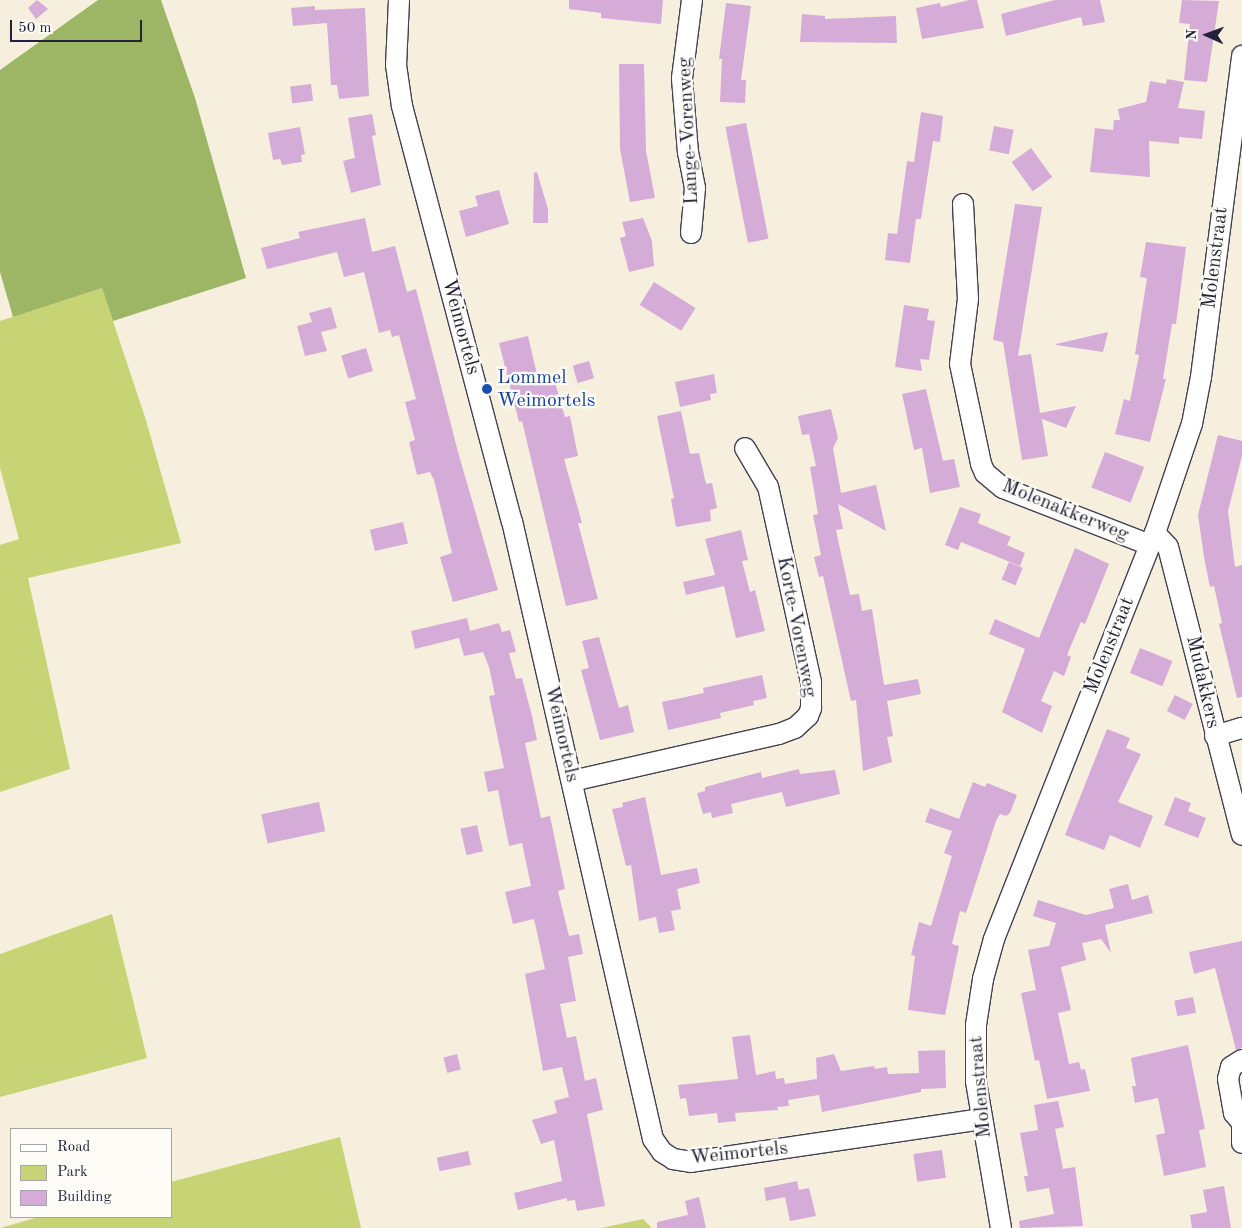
<!DOCTYPE html>
<html>
<head>
<meta charset="utf-8">
<style>
	body { margin:0 }
	#map { position:relative; width:1242px; height:1228px; overflow:hidden; background:#f6efdd; font-family:"Old Standard TT",serif }
	div>[style] { position:absolute }
	[style*='--x'] { left:calc(var(--x)*1px); top:calc(var(--y)*1px); width:calc(var(--w)*1px); rotate:calc(var(--a)*1deg) }
	.green>* { inset:0; background:#c7d475 }
	.forest>* { inset:0; background:#9db666 }
	.building>* { inset:0; background:#d5acd8; transform-origin:0 0 }
	.roads { filter:drop-shadow(1px 0 #424153) drop-shadow(-1px 0 #424153) drop-shadow(0 1px #424153) drop-shadow(0 -1px #424153) }
	.minor>* { height:20px; margin:-10px; padding:0 10px; transform-origin:10px; border-radius:10px; background:#fff }
	.dots>* { width:14px; height:14px; translate:-50% -50%; box-sizing:border-box; border:2px solid #fdfcf7; border-radius:50% }
	span { translate:-50% -50%; white-space:nowrap; text-align:center; line-height:1.15; -webkit-text-stroke:4.5px #fdfcf7; paint-order:stroke }
	.street-label { font-size:20px; color:#22223b }
	.transit-label { font-size:20px; color:#164399 }
	.left { translate:0 -50%; text-align:left }
	.legend { position:absolute; left:10px; top:1128px; width:162px; height:90px; box-sizing:border-box; background:#fdfcf7; border:1px solid #a5a5ac; margin:0; padding:6px 9px; list-style:none; font-size:15px; color:#22223b }
	.legend li { display:flex; align-items:center; gap:10px; height:25px }
	.legend b { width:25px; border:1px solid #a5a5ac }
	.north { position:absolute; left:1182px; top:10px; width:50px; height:50px; -webkit-text-stroke:4px #fdfcf7; paint-order:stroke; rotate:272deg; font-size:14px; font-weight:700; line-height:20px; text-align:center; color:#22223b }
	.north::after { content:''; display:block; margin:auto; width:18px; height:22px; background:#22223b; clip-path:polygon(50% 0,100% 100%,50% 72%,0 100%) }
	.scale { position:absolute; left:10px; top:20px; width:132px; height:22px; box-sizing:border-box; border:2px solid #22223b; border-top:0; padding-left:6px; font-size:15px; line-height:18px; white-space:nowrap; color:#22223b; -webkit-text-stroke:4px #fdfcf7; paint-order:stroke }
</style>
</head>
<body>
<div id="map">
	<div class="green">
		<div style="clip-path:polygon(102px 288px,145px 417px,181px 543px,28px 578px,70px 769px,0 792px,0 545px,19px 539px,0 468px,0 321px)"></div>
		<div style="clip-path:polygon(112px 914px,147px 1058px,0 1097px,0 954px)"></div>
		<div style="clip-path:polygon(340px 1137px,361px 1228px,0 1228px,39px 1217px,171px 1217px,171px 1182px)"></div>
		<div style="clip-path:polygon(643px 1219px,652px 1228px,601px 1228px)"></div>
	</div>
	<div class="forest">
		<div style="clip-path:polygon(98px 0,161px 0,195px 98px,246px 278px,113px 321px,102px 288px,13px 317px,0 272px,0 70px)"></div>
	</div>
	<div class="building">
		<div style="clip-path:polygon(37px 0,48px 9px,36px 19px,28px 8px)"></div>
		<div style="clip-path:polygon(569px 0,663px 0,661px 24px,601px 18px,601px 13px,569px 9px)"></div>
		<div style="clip-path:polygon(969px 0,977px 0,984px 28px,922px 39px,916px 8px,940px 3px,941px 7px)"></div>
		<div style="clip-path:polygon(1055px 0,1100px 0,1105px 22px,1083px 26px,1081px 17px,1006px 36px,1001px 14px)"></div>
		<div style="clip-path:polygon(1182px 0,1219px 1px,1207px 82px,1184px 80px,1190px 24px,1179px 23px)"></div>
		<div style="clip-path:polygon(726px 3px,751px 6px,741px 80px,746px 80px,745px 103px,720px 102px,722px 59px,719px 59px)"></div>
		<div style="clip-path:polygon(315px 6px,315px 10px,365px 8px,369px 96px,339px 99px,337px 85px,331px 85px,327px 23px,293px 26px,291px 8px)"></div>
		<div style="clip-path:polygon(802px 14px,825px 16px,825px 19px,896px 16px,897px 43px,800px 42px)"></div>
		<div style="clip-path:polygon(619px 64px,644px 64px,646px 151px,655px 198px,630px 202px,620px 149px)"></div>
		<div style="clip-path:polygon(1167px 79px,1184px 82px,1178px 108px,1205px 111px,1202px 139px,1179px 137px,1179px 144px,1149px 141px,1150px 177px,1090px 172px,1095px 128px,1113px 130px,1114px 120px,1120px 120px,1118px 109px,1146px 102px,1150px 81px,1166px 84px)"></div>
		<div style="left:311px;top:84px;width:17px;height:21px;rotate:83deg"></div>
		<div style="clip-path:polygon(921px 112px,943px 116px,940px 142px,933px 141px,921px 219px,916px 219px,910px 263px,885px 260px,888px 233px,897px 234px,907px 161px,914px 162px)"></div>
		<div style="clip-path:polygon(372px 114px,376px 135px,372px 136px,381px 185px,351px 193px,343px 161px,355px 158px,348px 118px)"></div>
		<div style="left:746px;top:123px;width:118px;height:21px;rotate:79deg"></div>
		<div style="left:994px;top:126px;width:20px;height:25px;rotate:11deg"></div>
		<div style="clip-path:polygon(300px 127px,305px 154px,301px 155px,302px 162px,282px 165px,280px 159px,273px 160px,268px 133px)"></div>
		<div style="left:1031px;top:148px;width:36px;height:24px;rotate:54deg"></div>
		<div style="clip-path:polygon(537px 172px,548px 209px,548px 223px,533px 223px,534px 173px)"></div>
		<div style="clip-path:polygon(499px 190px,509px 224px,466px 237px,459px 211px,478px 206px,475px 196px)"></div>
		<div style="clip-path:polygon(1015px 204px,1042px 207px,1018px 356px,1031px 354px,1040px 413px,1076px 406px,1066px 428px,1042px 419px,1048px 456px,1022px 460px,1003px 342px,993px 340px)"></div>
		<div style="clip-path:polygon(365px 218px,372px 252px,395px 246px,407px 292px,416px 289px,458px 452px,498px 590px,453px 602px,440px 557px,452px 553px,434px 480px,430px 472px,417px 475px,409px 442px,415px 440px,405px 402px,416px 399px,399px 335px,392px 337px,390px 330px,379px 333px,364px 272px,344px 277px,337px 252px,267px 269px,261px 248px,300px 238px,298px 232px)"></div>
		<div style="clip-path:polygon(643px 218px,652px 241px,654px 266px,629px 272px,620px 238px,626px 236px,622px 222px)"></div>
		<div style="clip-path:polygon(1146px 242px,1186px 247px,1176px 324px,1172px 324px,1163px 379px,1166px 379px,1150px 442px,1115px 434px,1124px 399px,1130px 401px,1139px 355px,1135px 354px,1147px 278px,1140px 277px)"></div>
		<div style="left:654px;top:282px;width:49px;height:27px;rotate:32deg"></div>
		<div style="clip-path:polygon(904px 305px,929px 309px,927px 320px,935px 321px,929px 360px,920px 359px,922px 371px,895px 367px)"></div>
		<div style="clip-path:polygon(331px 307px,337px 328px,321px 332px,327px 351px,305px 356px,297px 326px,312px 322px,309px 313px)"></div>
		<div style="clip-path:polygon(1108px 332px,1103px 352px,1056px 345px,1056px 344px)"></div>
		<div style="clip-path:polygon(528px 336px,539px 383px,554px 379px,565px 417px,570px 416px,578px 456px,564px 459px,582px 523px,578px 523px,598px 599px,566px 606px,522px 421px,519px 422px,499px 343px)"></div>
		<div style="left:366px;top:348px;width:24px;height:26px;rotate:73deg"></div>
		<div style="left:589px;top:361px;width:18px;height:17px;rotate:74deg"></div>
		<div style="clip-path:polygon(714px 374px,717px 393px,710px 394px,711px 400px,680px 407px,675px 382px)"></div>
		<div style="clip-path:polygon(926px 389px,943px 461px,954px 459px,960px 487px,930px 493px,922px 448px,914px 450px,902px 394px)"></div>
		<div style="clip-path:polygon(831px 409px,838px 438px,833px 448px,841px 493px,876px 485px,886px 531px,838px 504px,843px 529px,836px 530px,850px 595px,859px 594px,862px 611px,872px 609px,884px 685px,918px 679px,921px 694px,887px 701px,893px 736px,887px 737px,892px 762px,863px 771px,856px 700px,851px 701px,823px 576px,819px 577px,814px 557px,821px 555px,813px 515px,818px 514px,810px 467px,816px 466px,809px 434px,802px 435px,798px 416px)"></div>
		<div style="clip-path:polygon(681px 411px,690px 454px,699px 453px,706px 484px,712px 483px,717px 508px,710px 510px,711px 521px,676px 527px,671px 499px,674px 498px,657px 416px)"></div>
		<div style="clip-path:polygon(1218px 435px,1242px 441px,1242px 456px,1228px 511px,1235px 567px,1242px 565px,1242px 697px,1237px 698px,1219px 624px,1222px 623px,1214px 586px,1210px 587px,1204px 557px,1198px 515px)"></div>
		<div style="left:1105px;top:452px;width:42px;height:38px;rotate:21deg"></div>
		<div style="clip-path:polygon(960px 507px,981px 514px,978px 523px,1011px 537px,1007px 545px,1025px 553px,1020px 566px,961px 542px,958px 550px,945px 545px)"></div>
		<div style="left:403px;top:522px;width:22px;height:34px;rotate:77deg"></div>
		<div style="clip-path:polygon(741px 530px,748px 560px,742px 561px,750px 592px,755px 590px,765px 631px,736px 638px,724px 586px,686px 595px,683px 582px,715px 575px,705px 539px)"></div>
		<div style="clip-path:polygon(1075px 548px,1109px 564px,1085px 624px,1081px 622px,1067px 655px,1071px 657px,1064px 676px,1054px 671px,1041px 701px,1052px 706px,1042px 733px,1002px 712px,1025px 649px,989px 634px,995px 619px,1039px 638px)"></div>
		<div style="left:1009px;top:562px;width:15px;height:19px;rotate:23deg"></div>
		<div style="clip-path:polygon(467px 618px,470px 631px,499px 623px,502px 632px,510px 630px,516px 652px,509px 653px,516px 679px,522px 678px,532px 716px,537px 740px,525px 743px,541px 818px,550px 816px,565px 889px,558px 891px,569px 936px,579px 934px,583px 954px,568px 957px,576px 1001px,560px 1004px,567px 1038px,576px 1036px,585px 1081px,596px 1078px,603px 1110px,587px 1114px,605px 1206px,577px 1211px,575px 1200px,567px 1201px,567px 1198px,518px 1210px,514px 1193px,562px 1181px,554px 1140px,541px 1144px,532px 1120px,557px 1113px,554px 1101px,569px 1097px,562px 1067px,543px 1071px,525px 974px,545px 969px,534px 919px,513px 924px,505px 892px,531px 886px,522px 843px,509px 846px,498px 790px,488px 792px,484px 772px,504px 768px,489px 696px,495px 695px,489px 667px,483px 652px,464px 656px,459px 638px,415px 649px,411px 631px)"></div>
		<div style="clip-path:polygon(599px 637px,619px 708px,628px 705px,634px 732px,600px 740px,581px 670px,589px 668px,582px 641px)"></div>
		<div style="left:1140px;top:648px;width:35px;height:27px;rotate:22deg"></div>
		<div style="clip-path:polygon(762px 675px,767px 698px,753px 701px,754px 705px,720px 713px,721px 718px,668px 730px,662px 702px,704px 693px,703px 688px)"></div>
		<div style="left:1175px;top:695px;width:20px;height:18px;rotate:27deg"></div>
		<div style="clip-path:polygon(1107px 729px,1130px 738px,1126px 748px,1141px 754px,1118px 802px,1153px 816px,1140px 848px,1110px 835px,1104px 850px,1065px 835px)"></div>
		<div style="clip-path:polygon(799px 769px,800px 774px,835px 770px,840px 794px,786px 807px,782px 792px,731px 804px,733px 813px,712px 818px,711px 812px,703px 814px,697px 793px,705px 791px,705px 787px,761px 772px,762px 778px)"></div>
		<div style="clip-path:polygon(973px 782px,985px 787px,987px 783px,1017px 795px,1010px 813px,1006px 816px,1000px 814px,996px 821px,966px 913px,960px 911px,952px 944px,959px 946px,945px 1015px,908px 1010px,915px 956px,911px 955px,919px 922px,931px 926px,952px 856px,944px 853px,952px 831px,925px 822px,930px 808px,959px 819px)"></div>
		<div style="clip-path:polygon(645px 797px,661px 875px,697px 868px,700px 883px,677px 889px,681px 909px,671px 911px,675px 930px,659px 933px,656px 917px,639px 921px,631px 865px,626px 866px,612px 809px,623px 807px,622px 803px)"></div>
		<div style="clip-path:polygon(1175px 797px,1191px 803px,1188px 811px,1206px 818px,1198px 838px,1164px 825px)"></div>
		<div style="left:319px;top:802px;width:30px;height:59px;rotate:78deg"></div>
		<div style="left:477px;top:825px;width:27px;height:17px;rotate:77deg"></div>
		<div style="clip-path:polygon(1128px 884px,1132px 900px,1148px 895px,1153px 913px,1105px 925px,1111px 953px,1101px 939px,1082px 943px,1086px 960px,1061px 967px,1071px 1010px,1058px 1013px,1069px 1064px,1079px 1062px,1081px 1070px,1085px 1069px,1090px 1091px,1047px 1099px,1039px 1060px,1035px 1061px,1021px 993px,1036px 990px,1028px 950px,1049px 946px,1056px 923px,1033px 916px,1038px 900px,1086px 915px,1114px 908px,1109px 889px)"></div>
		<div style="clip-path:polygon(1242px 941px,1242px 1048px,1236px 1050px,1215px 968px,1194px 974px,1189px 952px)"></div>
		<div style="left:1193px;top:997px;width:16px;height:19px;rotate:79deg"></div>
		<div style="clip-path:polygon(750px 1035px,756px 1075px,775px 1071px,776px 1079px,784px 1078px,785px 1084px,817px 1079px,816px 1058px,834px 1054px,841px 1071px,874px 1066px,875px 1069px,887px 1067px,888px 1074px,919px 1073px,918px 1051px,945px 1050px,946px 1088px,921px 1089px,921px 1092px,822px 1112px,819px 1095px,788px 1100px,789px 1106px,777px 1107px,778px 1110px,735px 1113px,736px 1121px,718px 1123px,717px 1113px,689px 1116px,686px 1098px,680px 1099px,678px 1085px,738px 1079px,732px 1037px)"></div>
		<div style="clip-path:polygon(1188px 1045px,1205px 1129px,1199px 1130px,1206px 1167px,1164px 1176px,1156px 1135px,1165px 1133px,1158px 1098px,1135px 1103px,1132px 1086px,1136px 1086px,1131px 1058px)"></div>
		<div style="left:457px;top:1054px;width:16px;height:14px;rotate:76deg"></div>
		<div style="clip-path:polygon(1058px 1101px,1064px 1127px,1055px 1129px,1063px 1169px,1075px 1167px,1083px 1226px,1020px 1228px,1019px 1221px,1054px 1214px,1049px 1188px,1027px 1192px,1024px 1176px,1028px 1176px,1020px 1133px,1038px 1130px,1034px 1105px)"></div>
		<div style="left:942px;top:1150px;width:28px;height:29px;rotate:82deg"></div>
		<div style="left:468px;top:1151px;width:14px;height:32px;rotate:78deg"></div>
		<div style="clip-path:polygon(797px 1181px,799px 1190px,809px 1188px,816px 1216px,790px 1221px,785px 1197px,766px 1201px,764px 1188px)"></div>
		<div style="clip-path:polygon(1224px 1186px,1231px 1228px,1192px 1228px,1190px 1215px,1207px 1212px,1203px 1190px)"></div>
		<div style="clip-path:polygon(699px 1197px,706px 1228px,657px 1228px,657px 1222px,688px 1215px,685px 1201px)"></div>
	</div>
	<div class="roads">
		<div class="minor">
			<div style="--x:399;--y:0;--w:65;--a:92.6"></div>
			<div style="--x:396;--y:65;--w:41;--a:81.7"></div>
			<div style="--x:402;--y:106;--w:429;--a:75.2"></div>
			<div style="--x:512;--y:521;--w:634;--a:77.15"></div>
			<div style="--x:653;--y:1139;--w:16;--a:55"></div>
			<div style="--x:662;--y:1152;--w:13;--a:32"></div>
			<div style="--x:673;--y:1159;--w:18;--a:9"></div>
			<div style="--x:691;--y:1162;--w:293;--a:-8.4"></div>
			<div style="--x:963;--y:204;--w:95;--a:87"></div>
			<div style="--x:968;--y:299;--w:65;--a:97"></div>
			<div style="--x:960;--y:364;--w:102;--a:78.1"></div>
			<div style="--x:981;--y:464;--w:10;--a:66"></div>
			<div style="--x:985;--y:473;--w:23;--a:40"></div>
			<div style="--x:1003;--y:488;--w:158;--a:21.2"></div>
			<div style="--x:691;--y:233;--w:45;--a:-84.9"></div>
			<div style="--x:695;--y:188;--w:36;--a:-101"></div>
			<div style="--x:688;--y:153;--w:75;--a:-94.6"></div>
			<div style="--x:682;--y:78;--w:79;--a:-82.7"></div>
			<div style="--x:1155;--y:533;--w:19;--a:47"></div>
			<div style="--x:1168;--y:547;--w:297;--a:75.6"></div>
			<div style="--x:1215;--y:736;--w:28;--a:-17"></div>
			<div style="--x:572;--y:781;--w:212;--a:-12.8"></div>
			<div style="--x:779;--y:734;--w:17;--a:-21"></div>
			<div style="--x:795;--y:728;--w:18;--a:-43"></div>
			<div style="--x:808;--y:716;--w:9;--a:-69"></div>
			<div style="--x:811;--y:708;--w:26;--a:-90"></div>
			<div style="--x:811;--y:682;--w:200;--a:-102.4"></div>
			<div style="--x:768;--y:487;--w:45;--a:-120.5"></div>
			<div style="--x:1242;--y:1060;--w:13;--a:148"></div>
			<div style="--x:1231;--y:1067;--w:12;--a:104"></div>
			<div style="--x:1228;--y:1079;--w:35;--a:80"></div>
			<div style="--x:1234;--y:1113;--w:13;--a:51"></div>
			<div style="--x:1242;--y:1126;--w:17;--a:90"></div>
			<div style="--x:1001;--y:1228;--w:149;--a:-99.7"></div>
			<div style="--x:976;--y:1081;--w:56;--a:-90"></div>
			<div style="--x:976;--y:1025;--w:47;--a:-81.3"></div>
			<div style="--x:983;--y:979;--w:41;--a:-74.6"></div>
			<div style="--x:994;--y:939;--w:437;--a:-68.4"></div>
			<div style="--x:1155;--y:533;--w:115;--a:-71.3"></div>
			<div style="--x:1192;--y:424;--w:48;--a:-79.2"></div>
			<div style="--x:1201;--y:377;--w:324;--a:-82.7"></div>
		</div>
	</div>
	<div class="dots">
		<div style="left:487px;top:389px;background:#1a4fb4"></div>
	</div>
	<div class="street-label">
		<span style="left:689px;top:131px;rotate:-93deg">Lange-Vorenweg</span>
		<span style="left:1216px;top:258px;rotate:-83deg">Molenstraat</span>
		<span style="left:460px;top:327px;rotate:75deg">Weimortels</span>
		<span style="left:1065px;top:511px;rotate:22deg">Molenakkerweg</span>
		<span style="left:796px;top:627px;rotate:79deg">Korte-Vorenweg</span>
		<span style="left:1110px;top:646px;rotate:-68deg">Molenstraat</span>
		<span style="left:1202px;top:682px;rotate:77deg">Mudakkers</span>
		<span style="left:561px;top:734px;rotate:77deg">Weimortels</span>
		<span style="left:981px;top:1087px;rotate:-95deg">Molenstraat</span>
		<span style="left:739px;top:1154px;rotate:-6deg">Weimortels</span>
	</div>
	<div class="transit-label">
		<span class="left" style="left:497px;top:390px">Lommel<br>Weimortels</span>
	</div>
	<ul class="legend">
	<li><b style="height:6px;background:#fff"></b>Road</li>
	<li><b style="height:14px;background:#c7d475"></b>Park</li>
	<li><b style="height:14px;background:#d5acd8"></b>Building</li>
	</ul>
	<div class="north">N</div>
	<div class="scale">50 m</div>
</div>
</body>
</html>
